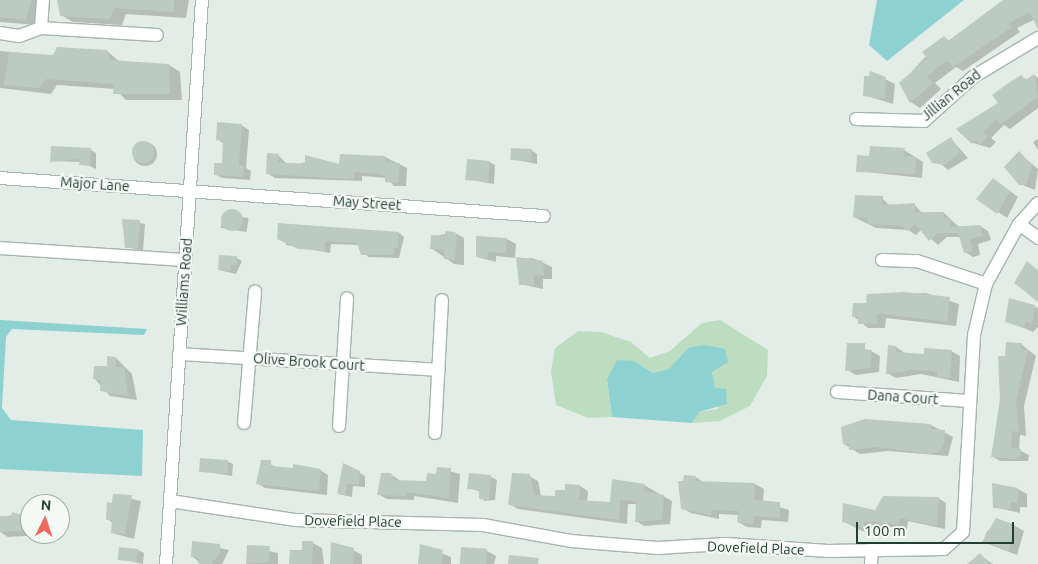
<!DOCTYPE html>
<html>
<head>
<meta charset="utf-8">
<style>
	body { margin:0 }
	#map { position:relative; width:1038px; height:564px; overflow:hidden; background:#e3ede7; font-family:Ubuntu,sans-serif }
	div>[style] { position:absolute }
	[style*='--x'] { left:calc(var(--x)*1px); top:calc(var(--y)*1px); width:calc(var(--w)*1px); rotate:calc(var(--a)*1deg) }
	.green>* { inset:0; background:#bdddc0 }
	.water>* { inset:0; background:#8dd1d0 }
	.shadow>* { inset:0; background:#0003; transform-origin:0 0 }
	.round { border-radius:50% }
	.building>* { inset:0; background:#bccbc2; transform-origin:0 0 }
	.roads { filter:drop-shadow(1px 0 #a6b5ad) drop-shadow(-1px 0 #a6b5ad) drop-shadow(0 1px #a6b5ad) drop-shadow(0 -1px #a6b5ad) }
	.minor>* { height:12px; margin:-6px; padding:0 6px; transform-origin:6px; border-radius:6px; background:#fff }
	span { translate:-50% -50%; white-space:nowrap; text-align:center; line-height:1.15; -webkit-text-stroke:4.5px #f4f9f6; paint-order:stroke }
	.street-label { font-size:14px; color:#233e33 }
	.north { position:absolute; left:20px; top:494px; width:50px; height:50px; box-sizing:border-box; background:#f4f9f6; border:1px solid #a0aea8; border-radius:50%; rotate:4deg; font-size:14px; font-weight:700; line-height:20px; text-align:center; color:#233e33 }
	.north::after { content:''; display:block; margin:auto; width:18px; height:22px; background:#ef6b5f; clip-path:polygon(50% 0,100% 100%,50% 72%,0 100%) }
	.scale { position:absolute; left:856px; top:522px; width:158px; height:22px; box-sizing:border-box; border:2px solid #233e33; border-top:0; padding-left:6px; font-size:15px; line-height:18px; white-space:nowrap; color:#233e33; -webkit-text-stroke:4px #f4f9f6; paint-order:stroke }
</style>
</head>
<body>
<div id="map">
	<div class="green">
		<div style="clip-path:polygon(720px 320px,768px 350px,767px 376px,750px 406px,720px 421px,692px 423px,698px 412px,718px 409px,712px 372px,688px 348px,669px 369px,653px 373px,634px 361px,607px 380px,612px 417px,588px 418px,556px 405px,551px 371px,555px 348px,578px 331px,601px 332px,631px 342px,650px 358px,670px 351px,702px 323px)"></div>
	</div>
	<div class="water">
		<div style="clip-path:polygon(877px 0,964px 0,887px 61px,869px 45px)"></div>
		<div style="clip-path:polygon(0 320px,147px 329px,144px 335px,12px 329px,6px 337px,2px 408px,11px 420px,143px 430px,142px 476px,0 469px)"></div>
		<div style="clip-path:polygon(704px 345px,725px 349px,728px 362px,712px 372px,715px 388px,726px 389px,727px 404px,699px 412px,692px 423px,612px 417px,607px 379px,617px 360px,634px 361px,653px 373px,669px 369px,688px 348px)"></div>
	</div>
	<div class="shadow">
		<div style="clip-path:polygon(0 0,42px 0,37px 25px,0 22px)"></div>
		<div style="clip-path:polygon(60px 0,189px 0,186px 18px,126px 14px,122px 25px,73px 22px,61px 15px)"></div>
		<div style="clip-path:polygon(1006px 0,1038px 0,1038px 18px,1017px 28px,1020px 32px,963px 71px,956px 67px,935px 83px,941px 89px,920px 108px,911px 102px,901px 83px,944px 37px,950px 41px)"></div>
		<div style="clip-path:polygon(0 51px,54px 56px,107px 51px,120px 62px,169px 65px,180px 72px,182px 100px,126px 100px,115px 89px,57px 85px,51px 94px,0 88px)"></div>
		<div style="clip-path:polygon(871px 72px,895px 84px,893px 104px,864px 95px)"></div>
		<div style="clip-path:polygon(1034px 75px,1038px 78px,1038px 108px,1010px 129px,1004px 125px,991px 138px,996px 142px,990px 148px,973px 143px,958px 129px,1000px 104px,1021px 76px,1027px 80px)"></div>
		<div style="clip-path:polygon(241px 125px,249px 130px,246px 168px,251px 171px,250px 180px,222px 178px,215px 174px,223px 164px,224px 144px,217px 139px)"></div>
		<div style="clip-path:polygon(951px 139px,968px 158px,948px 170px,928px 153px)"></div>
		<div style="clip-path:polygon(1038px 139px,1038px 150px,1033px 142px)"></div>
		<div class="round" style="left:133px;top:142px;width:24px;height:24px"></div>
		<div style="clip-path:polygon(91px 150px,96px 153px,96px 169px,81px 162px,51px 161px)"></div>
		<div style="clip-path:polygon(531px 150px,537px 154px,537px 164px,512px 159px)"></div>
		<div style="clip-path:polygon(904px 150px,923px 162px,922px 178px,857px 171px,870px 158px)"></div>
		<div style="clip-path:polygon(1019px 153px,1038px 169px,1035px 190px,1020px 184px)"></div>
		<div style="clip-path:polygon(278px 155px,286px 163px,340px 165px,385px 157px,407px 168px,406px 186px,394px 186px,387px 178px,362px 176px,362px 181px,275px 178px,267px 173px)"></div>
		<div style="clip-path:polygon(489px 162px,495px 165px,494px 184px,467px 179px)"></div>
		<div style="clip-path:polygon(1002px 185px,1018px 197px,1007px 218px,978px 198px)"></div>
		<div style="clip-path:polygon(882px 198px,890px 206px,914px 204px,922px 213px,944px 213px,959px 227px,980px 226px,988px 231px,991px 240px,978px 244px,980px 255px,973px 257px,965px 252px,961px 237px,947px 237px,938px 245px,921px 230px,916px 235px,908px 230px,876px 228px,854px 217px)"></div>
		<div style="left:223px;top:214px;width:26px;height:14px;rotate:9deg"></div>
		<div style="clip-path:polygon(124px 220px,145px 224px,143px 251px,127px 247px)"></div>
		<div style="clip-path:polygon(399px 233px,404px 237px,399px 258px,368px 257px,359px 245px,331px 244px,330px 253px,286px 245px,286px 242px)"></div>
		<div style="clip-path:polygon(455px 233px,464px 238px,464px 265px,454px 264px,431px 248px,432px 236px)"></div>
		<div style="clip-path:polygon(507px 239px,516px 244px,515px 258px,496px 256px,496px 262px,477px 257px)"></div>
		<div style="clip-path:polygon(237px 258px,242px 261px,236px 274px,219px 270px)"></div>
		<div style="clip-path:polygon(533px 258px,552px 267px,552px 279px,543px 279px,543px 289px,520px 284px,517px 259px)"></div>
		<div style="clip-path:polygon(926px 293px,959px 304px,956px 326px,886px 318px,885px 328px,868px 328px,853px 316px,867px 304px,868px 296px)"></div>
		<div style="clip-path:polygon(1010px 300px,1038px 308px,1038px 327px,1033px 332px,1007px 321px)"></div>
		<div style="clip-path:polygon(1021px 344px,1036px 356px,1024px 406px,1026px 436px,1020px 435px,1019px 450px,1029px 455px,1028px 461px,1000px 461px,992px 456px,1006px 357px)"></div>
		<div style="clip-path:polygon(896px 347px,905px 353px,925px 355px,951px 351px,960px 356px,959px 382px,921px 374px,896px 378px,887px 373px)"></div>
		<div style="clip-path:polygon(871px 351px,880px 356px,879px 372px,856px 375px,847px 370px)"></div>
		<div style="clip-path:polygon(116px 358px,132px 374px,137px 400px,110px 396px,94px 378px)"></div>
		<div style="clip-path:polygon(931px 425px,953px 437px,948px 456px,888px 451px,860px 454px,844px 444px)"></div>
		<div style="clip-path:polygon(227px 461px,233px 464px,232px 476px,201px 471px)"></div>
		<div style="clip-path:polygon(262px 461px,279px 468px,320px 470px,328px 475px,327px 495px,265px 488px,257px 483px)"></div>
		<div style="clip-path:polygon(344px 464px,365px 476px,365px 487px,353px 486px,352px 497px,338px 494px)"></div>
		<div style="clip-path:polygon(438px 468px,460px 474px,458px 503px,414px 496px,414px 500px,387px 499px,378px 494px,390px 474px,401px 481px,427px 483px,437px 475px)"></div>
		<div style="clip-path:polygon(529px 476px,538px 481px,541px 496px,556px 497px,580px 486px,588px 491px,587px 502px,611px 504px,644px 485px,672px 501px,670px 524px,644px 526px,636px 521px,637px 504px,628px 504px,627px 524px,518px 509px,509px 504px)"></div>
		<div style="clip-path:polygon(491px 477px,497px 480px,495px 500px,484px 501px,481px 492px,469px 488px)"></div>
		<div style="clip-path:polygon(696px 477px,704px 483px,755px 484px,764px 489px,763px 502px,789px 510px,788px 522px,762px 520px,761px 528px,747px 527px,738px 522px,739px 515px,719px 514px,719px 519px,691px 513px,682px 508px,685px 482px)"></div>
		<div style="clip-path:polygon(1018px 489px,1027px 494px,1027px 507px,1020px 507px,1020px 513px,994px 507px)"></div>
		<div style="clip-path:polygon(114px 495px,141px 501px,134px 539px,112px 533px,113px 523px,107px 519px)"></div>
		<div style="clip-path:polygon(938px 498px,946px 503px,945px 529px,908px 521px,907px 529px,872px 525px,871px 532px,862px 531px,843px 521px)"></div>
		<div style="clip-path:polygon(21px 514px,30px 519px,30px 534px,44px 535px,8px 537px,0 532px,0 517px)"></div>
		<div style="clip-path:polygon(1015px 526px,1024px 531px,1017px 555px,983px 542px,987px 531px)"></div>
		<div style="clip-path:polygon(193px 542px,229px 550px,222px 564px,201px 564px,193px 557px)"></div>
		<div style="clip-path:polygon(313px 543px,322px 548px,324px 564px,290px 564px)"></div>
		<div style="clip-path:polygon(421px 545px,451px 557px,451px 564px,420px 564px)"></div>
		<div style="clip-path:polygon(248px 546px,278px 553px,278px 564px,247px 564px)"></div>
		<div style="clip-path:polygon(138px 550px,144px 553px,143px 564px,120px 559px)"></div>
		<div style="clip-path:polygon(353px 550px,362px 555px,362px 564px,331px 564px)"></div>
		<div style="clip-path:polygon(487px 551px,496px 556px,494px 564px,461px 564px)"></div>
		<div style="clip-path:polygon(980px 555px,993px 564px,967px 564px)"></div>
	</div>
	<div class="building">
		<div style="clip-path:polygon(0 0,31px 0,26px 20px,0 17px)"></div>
		<div style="clip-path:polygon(57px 0,174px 0,174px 12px,114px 8px,110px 19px,60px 16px)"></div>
		<div style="clip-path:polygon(1003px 0,1038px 0,1038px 30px,1030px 12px,1009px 23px,1012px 27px,953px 67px,948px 61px,941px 65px,927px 77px,933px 83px,910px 103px,899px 83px,927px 58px,922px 52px,944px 36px,948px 41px)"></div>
		<div style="clip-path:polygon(57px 47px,107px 50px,110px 60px,169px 64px,170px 94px,113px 94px,114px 84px,46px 79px,39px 88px,4px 85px,9px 52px,53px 55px)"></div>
		<div style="clip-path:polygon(870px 71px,886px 77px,885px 99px,863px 96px,864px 76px,869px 76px)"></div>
		<div style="clip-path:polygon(1034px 74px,1038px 97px,1000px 124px,996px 119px,983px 133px,988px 136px,980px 144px,976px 140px,972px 144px,956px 129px,998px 103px,992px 95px,1007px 84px,1021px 75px,1025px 80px)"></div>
		<div style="clip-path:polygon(217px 122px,242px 124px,239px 165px,244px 165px,243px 177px,214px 175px,214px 163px,222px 163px,223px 141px,216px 140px)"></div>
		<div style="clip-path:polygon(951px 137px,960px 152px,945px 165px,932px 163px,926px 153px)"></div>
		<div class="round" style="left:132px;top:141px;width:22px;height:22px"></div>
		<div style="clip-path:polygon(51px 146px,91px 148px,90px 166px,79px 165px,80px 159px,50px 162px)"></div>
		<div style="clip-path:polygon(870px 146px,905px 148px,904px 156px,916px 157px,915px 174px,856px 172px,857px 155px,869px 156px)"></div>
		<div style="left:511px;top:148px;width:21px;height:12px;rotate:3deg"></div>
		<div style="clip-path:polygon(1019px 151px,1032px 165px,1026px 185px,1019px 185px,1004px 167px)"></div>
		<div style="clip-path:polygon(267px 153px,279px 154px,278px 162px,299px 164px,305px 162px,305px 155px,339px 164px,340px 154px,385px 156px,385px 162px,400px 163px,398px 183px,385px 182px,385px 176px,379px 174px,355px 172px,354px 178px,348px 179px,266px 174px)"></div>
		<div style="left:467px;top:159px;width:23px;height:21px;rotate:5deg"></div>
		<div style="clip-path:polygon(993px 178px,1010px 191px,997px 214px,976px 199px)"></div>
		<div style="clip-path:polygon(855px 195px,883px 196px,882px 205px,915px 203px,914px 212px,944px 212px,943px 218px,951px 219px,950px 227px,980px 225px,983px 236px,970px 239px,973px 251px,964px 253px,958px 233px,938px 233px,929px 241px,915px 224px,907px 231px,903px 226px,867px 224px,867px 218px,853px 217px)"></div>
		<div class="round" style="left:221px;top:209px;width:22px;height:22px"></div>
		<div style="clip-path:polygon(122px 219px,140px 220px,138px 248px,125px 248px)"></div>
		<div style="clip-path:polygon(278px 223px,399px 232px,398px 248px,394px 248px,393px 255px,361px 255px,357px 243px,325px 241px,325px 251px,298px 249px,277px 239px)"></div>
		<div style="clip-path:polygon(445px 231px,455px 232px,457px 237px,455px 260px,444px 259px,444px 250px,430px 249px,431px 235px,445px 236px)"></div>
		<div style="clip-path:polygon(476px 236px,507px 238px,506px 253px,488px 252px,487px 258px,476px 257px)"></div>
		<div style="clip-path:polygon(219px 255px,237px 256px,237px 265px,231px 265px,230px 271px,218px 270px)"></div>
		<div style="clip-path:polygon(516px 257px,543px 261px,544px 275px,534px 275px,534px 285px,519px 285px)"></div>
		<div style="clip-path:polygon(1027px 261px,1038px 270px,1038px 302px,1014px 283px)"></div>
		<div style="clip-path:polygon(903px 292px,950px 297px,947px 322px,877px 313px,877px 324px,858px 324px,858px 317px,852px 317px,853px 303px,866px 303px,867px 294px)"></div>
		<div style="clip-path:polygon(1009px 298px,1035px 305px,1032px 324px,1026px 322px,1024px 328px,1005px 322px)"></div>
		<div style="clip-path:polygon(1006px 342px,1022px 343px,1021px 350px,1028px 350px,1016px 401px,1019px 432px,1012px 431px,1011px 448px,1021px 449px,1020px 457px,1014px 459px,991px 457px,1000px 401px,998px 356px,1005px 356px)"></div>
		<div style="clip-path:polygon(847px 343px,865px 343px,865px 349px,872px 350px,870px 368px,845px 371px)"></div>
		<div style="clip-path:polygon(888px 345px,896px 346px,896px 352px,924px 354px,924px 348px,952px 350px,950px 378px,937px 377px,937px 371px,911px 370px,886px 374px)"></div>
		<div style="clip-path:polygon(107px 356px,116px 357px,116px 367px,124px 367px,128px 396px,100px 391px,101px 380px,93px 379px,94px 366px,107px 366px)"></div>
		<div style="clip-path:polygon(865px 419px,931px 424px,931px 429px,945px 430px,944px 445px,939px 452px,929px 454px,878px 447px,849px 450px,849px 444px,843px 444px,841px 427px)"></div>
		<div style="left:200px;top:458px;width:28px;height:14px;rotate:4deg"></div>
		<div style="clip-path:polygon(261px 460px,271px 460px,271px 466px,293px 468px,293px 464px,321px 469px,319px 491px,256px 484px)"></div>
		<div style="clip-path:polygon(343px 463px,360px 471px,359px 484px,347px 484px,346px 495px,337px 494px)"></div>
		<div style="clip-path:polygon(437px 467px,451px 468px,449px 498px,406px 492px,406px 496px,377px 495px,381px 473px,391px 473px,394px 480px,426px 481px,427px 473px,436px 474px)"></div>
		<div style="clip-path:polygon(469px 473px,491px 475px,489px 500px,479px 499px,479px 490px,467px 489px)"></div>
		<div style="clip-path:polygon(512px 473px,530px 474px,534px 495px,555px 496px,555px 490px,565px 490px,565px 484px,580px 485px,579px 500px,610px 502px,612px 479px,645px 484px,644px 491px,664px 495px,662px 520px,635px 522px,636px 501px,620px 500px,619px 520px,508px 505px)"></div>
		<div style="clip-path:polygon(684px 475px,696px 476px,696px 481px,755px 483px,754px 500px,780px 502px,780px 518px,753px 516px,753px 524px,737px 522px,738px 511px,711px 510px,711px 515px,681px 509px,678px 481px,683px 481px)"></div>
		<div style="clip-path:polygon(992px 483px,1018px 488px,1018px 503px,1011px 502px,1011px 509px,993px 508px)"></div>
		<div style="clip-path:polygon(113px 494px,132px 495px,125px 534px,111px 533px,112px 520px,106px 520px,107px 502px,112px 503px)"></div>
		<div style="clip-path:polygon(883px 496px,939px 497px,937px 526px,900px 518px,899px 525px,864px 521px,864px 528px,842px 522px,843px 503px,875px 510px)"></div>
		<div style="clip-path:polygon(12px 512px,30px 518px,30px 530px,0 532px,0 516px,11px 517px)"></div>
		<div style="clip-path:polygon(996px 518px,1015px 525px,1008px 551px,982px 542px)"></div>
		<div style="clip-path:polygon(192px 541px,220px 544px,220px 553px,211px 564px,198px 564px,199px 558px,191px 557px)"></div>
		<div style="clip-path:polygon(302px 541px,313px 541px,312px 564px,289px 564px,290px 550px,302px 550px)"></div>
		<div style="clip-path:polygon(331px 542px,354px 548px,353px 564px,330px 564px)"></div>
		<div style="clip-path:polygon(420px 544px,443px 550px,442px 564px,418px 564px)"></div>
		<div style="clip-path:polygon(247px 545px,270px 546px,269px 562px,246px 564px)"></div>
		<div style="left:119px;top:547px;width:19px;height:13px;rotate:6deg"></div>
		<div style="left:461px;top:547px;width:26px;height:17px;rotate:4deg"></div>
		<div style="clip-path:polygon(980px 553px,990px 564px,968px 564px)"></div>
		<div style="clip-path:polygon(509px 555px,539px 558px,538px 564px,508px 564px)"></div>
	</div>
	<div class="roads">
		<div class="minor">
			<div style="--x:41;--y:28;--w:28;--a:-86"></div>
			<div style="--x:0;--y:33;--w:19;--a:9"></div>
			<div style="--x:19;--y:36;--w:23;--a:-20"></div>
			<div style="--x:41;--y:28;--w:116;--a:3.5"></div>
			<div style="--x:856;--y:119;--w:68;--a:1.7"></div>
			<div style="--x:924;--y:121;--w:66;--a:-41.9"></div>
			<div style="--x:973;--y:77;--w:76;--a:-31"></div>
			<div style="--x:0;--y:178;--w:545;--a:4"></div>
			<div style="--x:1019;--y:224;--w:24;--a:36"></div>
			<div style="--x:0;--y:248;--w:186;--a:3.7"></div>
			<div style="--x:882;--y:260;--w:35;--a:2"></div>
			<div style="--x:917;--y:261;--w:73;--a:18.4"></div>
			<div style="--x:179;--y:354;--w:260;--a:3.5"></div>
			<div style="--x:837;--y:392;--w:133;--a:3.9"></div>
			<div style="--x:244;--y:423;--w:132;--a:-85.2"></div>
			<div style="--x:339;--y:426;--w:128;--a:-86.4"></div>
			<div style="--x:435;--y:433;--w:133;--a:-87"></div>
			<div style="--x:170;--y:501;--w:126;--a:8.6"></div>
			<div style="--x:295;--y:520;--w:188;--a:1.5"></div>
			<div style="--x:483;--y:525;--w:89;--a:10.3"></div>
			<div style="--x:571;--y:541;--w:87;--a:4.6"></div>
			<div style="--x:658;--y:548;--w:68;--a:-3.4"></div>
			<div style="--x:726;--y:544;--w:102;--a:3.9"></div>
			<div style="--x:828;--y:551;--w:116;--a:-1"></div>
			<div style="--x:944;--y:549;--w:25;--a:-42"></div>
			<div style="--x:963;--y:532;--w:197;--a:-86.8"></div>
			<div style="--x:974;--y:335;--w:52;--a:-76.8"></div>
			<div style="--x:986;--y:284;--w:68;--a:-61.2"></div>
			<div style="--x:1019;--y:224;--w:28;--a:-48"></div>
			<div style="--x:166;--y:564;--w:565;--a:-86.35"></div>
			<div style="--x:871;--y:564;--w:15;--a:-86"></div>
		</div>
	</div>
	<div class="street-label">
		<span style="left:951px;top:95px;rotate:-39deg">Jillian Road</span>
		<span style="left:95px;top:184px;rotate:4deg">Major Lane</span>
		<span style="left:367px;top:203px;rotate:4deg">May Street</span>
		<span style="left:184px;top:282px;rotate:-86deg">Williams Road</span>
		<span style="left:309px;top:362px;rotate:4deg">Olive Brook Court</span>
		<span style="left:903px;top:397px;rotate:4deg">Dana Court</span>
		<span style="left:353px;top:521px;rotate:1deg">Dovefield Place</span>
		<span style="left:756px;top:548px;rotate:2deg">Dovefield Place</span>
	</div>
	<div class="north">N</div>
	<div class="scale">100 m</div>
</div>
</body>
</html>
